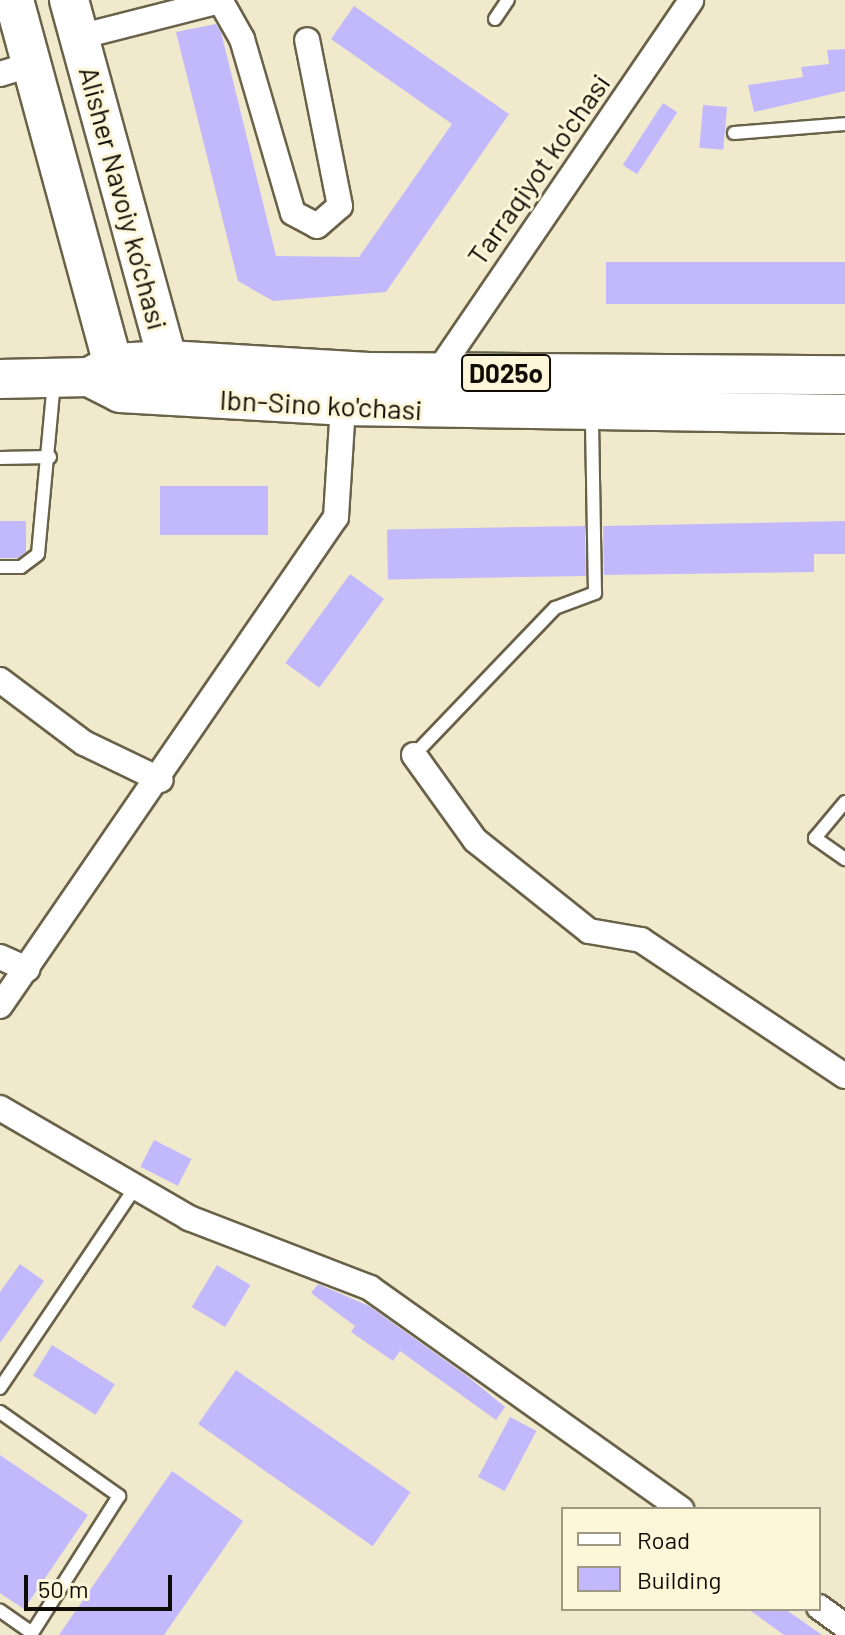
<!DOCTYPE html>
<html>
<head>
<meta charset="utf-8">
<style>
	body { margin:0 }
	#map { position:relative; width:845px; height:1635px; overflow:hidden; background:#f1e9cc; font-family:Barlow,sans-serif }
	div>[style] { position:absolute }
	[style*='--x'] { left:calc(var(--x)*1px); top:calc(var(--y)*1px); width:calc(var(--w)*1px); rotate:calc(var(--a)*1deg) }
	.building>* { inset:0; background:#c2b9fd; transform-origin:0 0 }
	.roads { filter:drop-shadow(2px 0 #696249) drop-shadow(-2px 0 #696249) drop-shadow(0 2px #696249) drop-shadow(0 -2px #696249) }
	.service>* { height:12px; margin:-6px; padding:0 6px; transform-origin:6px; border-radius:6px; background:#fff }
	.minor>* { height:24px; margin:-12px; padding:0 12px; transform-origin:12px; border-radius:12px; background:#fff }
	.primary>* { height:38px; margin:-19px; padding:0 19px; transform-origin:19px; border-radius:19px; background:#fff }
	span { translate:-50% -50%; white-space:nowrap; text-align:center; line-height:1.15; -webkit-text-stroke:6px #fef6d9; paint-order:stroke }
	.shield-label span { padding:2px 6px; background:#fef6d9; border:2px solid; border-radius:6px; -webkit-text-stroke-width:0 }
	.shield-label { font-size:26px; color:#0e0c04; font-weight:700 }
	.street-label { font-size:28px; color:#0e0c04 }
	.legend { position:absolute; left:561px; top:1507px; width:260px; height:104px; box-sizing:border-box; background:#fef6d9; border:2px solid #9e9884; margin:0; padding:10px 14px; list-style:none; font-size:24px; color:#0e0c04 }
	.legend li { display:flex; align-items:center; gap:16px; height:40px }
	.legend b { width:40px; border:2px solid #9e9884 }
	.scale { position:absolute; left:24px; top:1575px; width:148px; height:36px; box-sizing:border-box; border:4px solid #0e0c04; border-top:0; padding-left:10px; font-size:24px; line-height:28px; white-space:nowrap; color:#0e0c04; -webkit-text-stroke:6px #fef6d9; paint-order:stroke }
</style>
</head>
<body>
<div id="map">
	<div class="building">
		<div style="clip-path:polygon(354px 6px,509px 114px,386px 292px,273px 301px,238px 281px,176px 32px,216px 24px,221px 32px,276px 256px,359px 257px,452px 124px,331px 39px)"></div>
		<div style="clip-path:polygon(845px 49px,845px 91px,754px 112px,748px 85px,803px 77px,801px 67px,829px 64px,827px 50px)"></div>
		<div style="left:663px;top:103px;width:17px;height:74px;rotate:33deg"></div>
		<div style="left:727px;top:107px;width:43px;height:24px;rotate:95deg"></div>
		<div style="left:845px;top:262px;width:42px;height:239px;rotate:90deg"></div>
		<div style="left:160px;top:486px;width:108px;height:49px"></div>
		<div style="clip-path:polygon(0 521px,26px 521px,26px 552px,18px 558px,0 558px)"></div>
		<div style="clip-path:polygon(845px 521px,845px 554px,814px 554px,814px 572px,604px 575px,603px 526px)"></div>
		<div style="left:585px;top:526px;width:50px;height:198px;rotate:89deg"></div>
		<div style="left:350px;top:574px;width:42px;height:110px;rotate:36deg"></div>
		<div style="left:154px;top:1140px;width:42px;height:30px;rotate:27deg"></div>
		<div style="clip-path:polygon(20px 1264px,44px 1281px,0 1343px,0 1292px)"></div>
		<div style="left:217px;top:1265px;width:39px;height:49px;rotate:31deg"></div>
		<div style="clip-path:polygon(318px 1284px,369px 1306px,467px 1376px,505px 1407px,496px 1420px,400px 1351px,393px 1361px,351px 1332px,355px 1326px,311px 1293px)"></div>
		<div style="left:52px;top:1345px;width:74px;height:36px;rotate:32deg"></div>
		<div style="left:236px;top:1370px;width:213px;height:66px;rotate:35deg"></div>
		<div style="left:510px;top:1417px;width:30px;height:68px;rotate:28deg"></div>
		<div style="clip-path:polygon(0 1455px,88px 1515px,24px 1609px,0 1593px)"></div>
		<div style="clip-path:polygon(172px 1471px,243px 1521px,164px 1635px,59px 1635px)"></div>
		<div style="clip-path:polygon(748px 1609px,785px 1609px,822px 1635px,784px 1635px)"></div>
	</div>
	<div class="roads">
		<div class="service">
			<div style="--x:495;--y:19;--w:23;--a:-56"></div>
			<div style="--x:734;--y:133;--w:111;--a:-4.6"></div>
			<div style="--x:0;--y:458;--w:50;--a:-1.1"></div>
			<div style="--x:0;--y:567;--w:21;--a:0"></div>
			<div style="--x:21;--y:567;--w:21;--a:-37"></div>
			<div style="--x:38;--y:554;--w:173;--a:-84.7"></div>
			<div style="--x:414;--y:755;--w:204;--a:-46.2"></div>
			<div style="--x:555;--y:608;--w:43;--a:-20.6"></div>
			<div style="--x:595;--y:593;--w:177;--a:-91"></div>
			<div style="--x:845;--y:802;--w:47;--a:129.8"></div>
			<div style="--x:815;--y:838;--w:37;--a:35"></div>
			<div style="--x:0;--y:1388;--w:244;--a:-56"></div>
			<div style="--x:0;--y:1412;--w:146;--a:35.2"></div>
			<div style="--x:119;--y:1496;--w:162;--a:122.4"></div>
			<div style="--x:32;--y:1633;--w:39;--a:-145"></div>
		</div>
		<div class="minor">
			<div style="--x:220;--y:0;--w:45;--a:60.6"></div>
			<div style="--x:242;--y:39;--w:181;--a:73.7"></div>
			<div style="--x:293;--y:213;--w:27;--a:28"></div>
			<div style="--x:317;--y:226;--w:30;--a:-41"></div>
			<div style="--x:340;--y:206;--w:169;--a:-101.2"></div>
			<div style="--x:79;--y:37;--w:146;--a:-14.3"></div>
			<div style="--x:0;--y:74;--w:34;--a:-17"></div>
			<div style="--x:437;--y:373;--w:451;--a:-55.7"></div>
			<div style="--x:0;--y:680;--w:105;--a:36.9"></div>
			<div style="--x:84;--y:743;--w:85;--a:25.7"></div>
			<div style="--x:414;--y:755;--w:105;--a:54.3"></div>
			<div style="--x:475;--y:840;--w:146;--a:38.6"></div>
			<div style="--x:589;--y:931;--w:53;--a:9.8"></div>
			<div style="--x:641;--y:940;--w:245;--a:33.7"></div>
			<div style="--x:0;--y:957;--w:30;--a:24"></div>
			<div style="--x:0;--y:1006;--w:593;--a:-55.51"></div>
			<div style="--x:336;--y:517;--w:111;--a:-86.4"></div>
			<div style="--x:0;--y:1108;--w:219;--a:30.2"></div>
			<div style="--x:189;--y:1218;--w:194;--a:21.1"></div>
			<div style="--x:370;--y:1288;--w:382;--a:35.4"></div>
			<div style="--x:819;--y:1607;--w:32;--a:36"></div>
		</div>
		<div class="primary">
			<div style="--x:14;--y:0;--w:401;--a:74.8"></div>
			<div style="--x:69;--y:0;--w:397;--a:74.7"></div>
			<div style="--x:89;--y:377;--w:35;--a:27"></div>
			<div style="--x:120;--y:393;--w:223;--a:3.3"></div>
			<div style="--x:343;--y:406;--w:502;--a:0.91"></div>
			<div style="--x:0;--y:379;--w:89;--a:-1.3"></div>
			<div style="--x:89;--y:377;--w:30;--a:-28"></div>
			<div style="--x:115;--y:363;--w:53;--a:-3.2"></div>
			<div style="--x:168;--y:360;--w:201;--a:3.4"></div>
			<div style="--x:369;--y:372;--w:476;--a:0.4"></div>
		</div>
	</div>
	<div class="shield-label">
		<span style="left:506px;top:373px">D025o</span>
	</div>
	<div class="street-label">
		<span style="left:538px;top:169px;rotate:-55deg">Tarraqiyot ko'chasi</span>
		<span style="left:124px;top:198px;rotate:75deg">Alisher Navoiy ko’chasi</span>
		<span style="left:321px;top:404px;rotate:3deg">Ibn-Sino ko'chasi</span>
	</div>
	<ul class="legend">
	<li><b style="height:10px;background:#fff"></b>Road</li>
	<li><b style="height:22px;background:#c2b9fd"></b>Building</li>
	</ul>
	<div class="scale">50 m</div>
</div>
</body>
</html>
